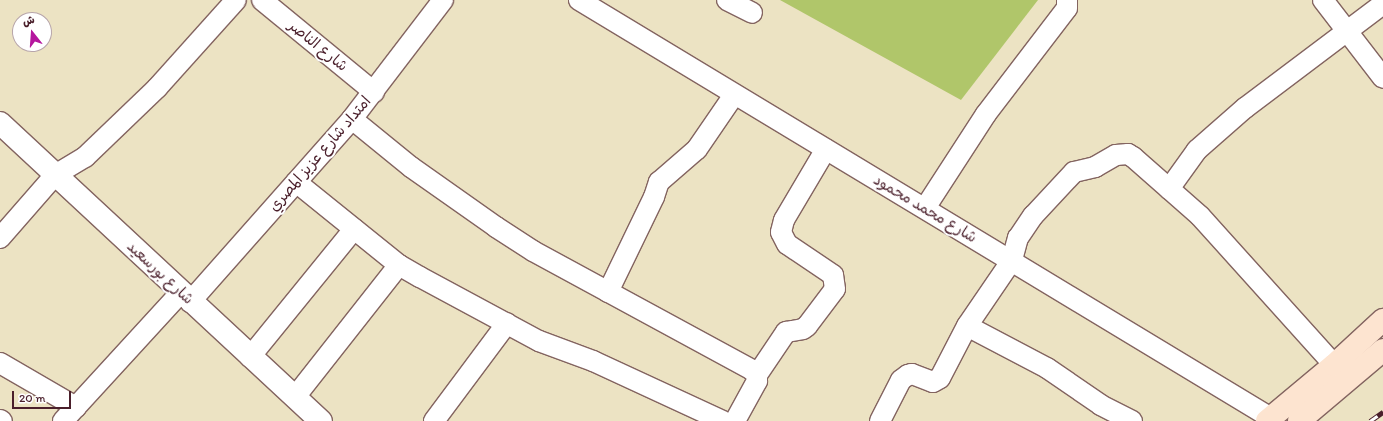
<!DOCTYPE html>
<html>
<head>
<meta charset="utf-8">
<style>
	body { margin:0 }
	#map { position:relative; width:1383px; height:421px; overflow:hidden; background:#ece3c3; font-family:Itim,"Playpen Sans Arabic",sans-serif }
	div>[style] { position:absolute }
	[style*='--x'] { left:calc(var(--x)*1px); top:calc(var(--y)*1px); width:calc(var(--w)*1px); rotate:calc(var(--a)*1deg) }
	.green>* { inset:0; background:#b0c66a }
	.roads { filter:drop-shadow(1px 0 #836460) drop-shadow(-1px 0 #836460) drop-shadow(0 1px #836460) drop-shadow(0 -1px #836460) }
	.minor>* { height:20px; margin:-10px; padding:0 10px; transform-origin:10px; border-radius:10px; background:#fff }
	.tertiary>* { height:22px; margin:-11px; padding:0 11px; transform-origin:11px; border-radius:11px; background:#fff }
	.secondary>* { height:22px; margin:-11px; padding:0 11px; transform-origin:11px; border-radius:11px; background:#fde4d0 }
	.rail>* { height:4.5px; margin-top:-2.25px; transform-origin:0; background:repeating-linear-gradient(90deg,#fff 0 9px,#4a1f2b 0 18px); box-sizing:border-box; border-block:1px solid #4a1f2b }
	span { translate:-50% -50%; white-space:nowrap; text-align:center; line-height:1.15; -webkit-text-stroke:4px #fff; paint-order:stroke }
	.street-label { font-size:15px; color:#4a1f2b }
	.north { position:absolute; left:12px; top:12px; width:40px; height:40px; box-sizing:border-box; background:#fff; border:1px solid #b7a5aa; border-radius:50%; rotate:343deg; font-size:11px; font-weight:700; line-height:16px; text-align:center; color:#4a1f2b }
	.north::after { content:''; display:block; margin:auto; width:14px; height:18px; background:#b5179e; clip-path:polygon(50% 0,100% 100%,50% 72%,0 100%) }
	.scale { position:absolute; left:12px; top:391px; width:59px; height:18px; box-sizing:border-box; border:2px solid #4a1f2b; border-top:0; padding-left:5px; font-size:12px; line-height:14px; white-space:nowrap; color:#4a1f2b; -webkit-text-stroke:3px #fff; paint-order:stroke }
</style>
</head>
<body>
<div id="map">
	<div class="green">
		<div style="clip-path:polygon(780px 0,1038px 0,961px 100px)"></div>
	</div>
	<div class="roads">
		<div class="minor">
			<div style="--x:262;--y:0;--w:145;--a:39.4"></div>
			<div style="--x:579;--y:0;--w:808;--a:31.13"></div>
			<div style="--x:727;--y:0;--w:28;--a:27"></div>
			<div style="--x:1323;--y:0;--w:98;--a:52.4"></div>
			<div style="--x:352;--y:119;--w:76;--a:39.1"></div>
			<div style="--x:411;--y:167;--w:104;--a:35.2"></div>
			<div style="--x:496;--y:227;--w:44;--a:33"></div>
			<div style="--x:533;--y:251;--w:249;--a:28.5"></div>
			<div style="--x:752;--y:370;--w:7;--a:45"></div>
			<div style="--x:296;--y:182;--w:132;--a:38.9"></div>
			<div style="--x:399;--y:265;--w:24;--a:30"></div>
			<div style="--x:420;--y:277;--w:135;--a:28.3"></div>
			<div style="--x:539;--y:341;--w:58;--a:20.3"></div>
			<div style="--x:593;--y:361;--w:143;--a:24.8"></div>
			<div style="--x:1169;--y:189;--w:48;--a:-54.3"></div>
			<div style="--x:1197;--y:150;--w:64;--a:-41.2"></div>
			<div style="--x:1245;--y:108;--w:173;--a:-37"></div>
			<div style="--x:925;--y:208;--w:112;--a:-57"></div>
			<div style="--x:986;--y:114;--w:133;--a:-52.6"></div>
			<div style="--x:1067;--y:8;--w:8;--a:-90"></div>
			<div style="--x:0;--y:238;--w:84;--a:-48.9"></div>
			<div style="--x:55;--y:175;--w:35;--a:-31"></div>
			<div style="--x:85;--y:157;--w:100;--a:-43.8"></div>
			<div style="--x:157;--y:88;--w:118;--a:-48.1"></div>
			<div style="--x:608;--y:292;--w:106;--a:-64.2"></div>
			<div style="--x:654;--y:197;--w:16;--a:-72"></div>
			<div style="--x:659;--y:182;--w:50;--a:-41"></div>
			<div style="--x:697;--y:149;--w:65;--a:-55.6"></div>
			<div style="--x:190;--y:302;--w:244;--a:-48.5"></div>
			<div style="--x:352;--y:119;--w:150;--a:-52.6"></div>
			<div style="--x:250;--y:357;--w:165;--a:-50.9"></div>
			<div style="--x:0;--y:363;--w:88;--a:30.1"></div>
			<div style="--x:295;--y:397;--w:168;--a:-51.8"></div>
			<div style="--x:0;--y:420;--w:2;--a:27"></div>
			<div style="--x:63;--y:421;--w:175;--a:-47.5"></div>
			<div style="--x:434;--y:421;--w:122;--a:-53.3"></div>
			<div style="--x:735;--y:421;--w:46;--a:-61.2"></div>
			<div style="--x:757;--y:381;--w:6;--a:-90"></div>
			<div style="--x:757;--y:375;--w:52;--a:-56"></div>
			<div style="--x:786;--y:332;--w:17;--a:-10"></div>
			<div style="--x:803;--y:329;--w:5;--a:-37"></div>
			<div style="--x:807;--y:326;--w:46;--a:-52.9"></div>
			<div style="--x:835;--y:289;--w:14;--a:-98"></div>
			<div style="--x:833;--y:275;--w:55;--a:-146"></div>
			<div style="--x:787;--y:244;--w:13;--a:-117"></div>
			<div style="--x:781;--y:232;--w:12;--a:-76"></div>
			<div style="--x:784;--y:220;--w:82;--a:-59.4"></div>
			<div style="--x:880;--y:421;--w:46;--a:-62.9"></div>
			<div style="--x:901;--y:380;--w:9;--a:-36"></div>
			<div style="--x:908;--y:375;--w:4;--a:-14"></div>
			<div style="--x:912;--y:374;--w:22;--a:21"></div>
			<div style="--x:933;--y:382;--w:8;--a:-30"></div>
			<div style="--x:940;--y:378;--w:59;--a:-62.6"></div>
			<div style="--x:1132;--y:421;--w:35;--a:-153"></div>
			<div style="--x:1101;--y:405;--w:65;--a:-145.6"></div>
			<div style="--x:1047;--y:368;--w:90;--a:-152.3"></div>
			<div style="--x:967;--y:326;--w:80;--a:-55.7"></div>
			<div style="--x:1012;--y:260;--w:23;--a:-75"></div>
			<div style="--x:1018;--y:238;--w:27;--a:-56"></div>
			<div style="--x:1033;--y:216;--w:60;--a:-47"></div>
			<div style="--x:1074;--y:172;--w:22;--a:-13"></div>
			<div style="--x:1095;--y:167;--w:24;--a:-30"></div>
			<div style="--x:1116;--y:155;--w:12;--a:-5"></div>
			<div style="--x:1128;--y:154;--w:6;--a:31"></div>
			<div style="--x:1133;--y:157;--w:89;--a:41.4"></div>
			<div style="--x:1200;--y:216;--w:200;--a:48"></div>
		</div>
		<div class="tertiary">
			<div style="--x:0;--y:123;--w:438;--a:42.9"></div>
		</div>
		<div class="secondary">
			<div style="--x:1267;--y:421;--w:87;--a:-39.9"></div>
			<div style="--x:1334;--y:365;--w:67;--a:-42.6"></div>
			<div style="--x:1299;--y:421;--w:110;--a:-40.2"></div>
		</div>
	</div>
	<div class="rail">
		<div style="--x:1370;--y:421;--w:16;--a:-35"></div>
	</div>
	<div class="street-label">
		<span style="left:318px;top:46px;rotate:39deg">شارع الناصر</span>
		<span style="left:320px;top:154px;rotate:-49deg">امتداد شارع عزيز المصري</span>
		<span style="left:925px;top:209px;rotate:31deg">شارع محمد محمود</span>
		<span style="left:160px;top:273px;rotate:43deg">شارع بورسعيد</span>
	</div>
	<div class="north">ش</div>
	<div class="scale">20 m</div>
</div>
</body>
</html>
